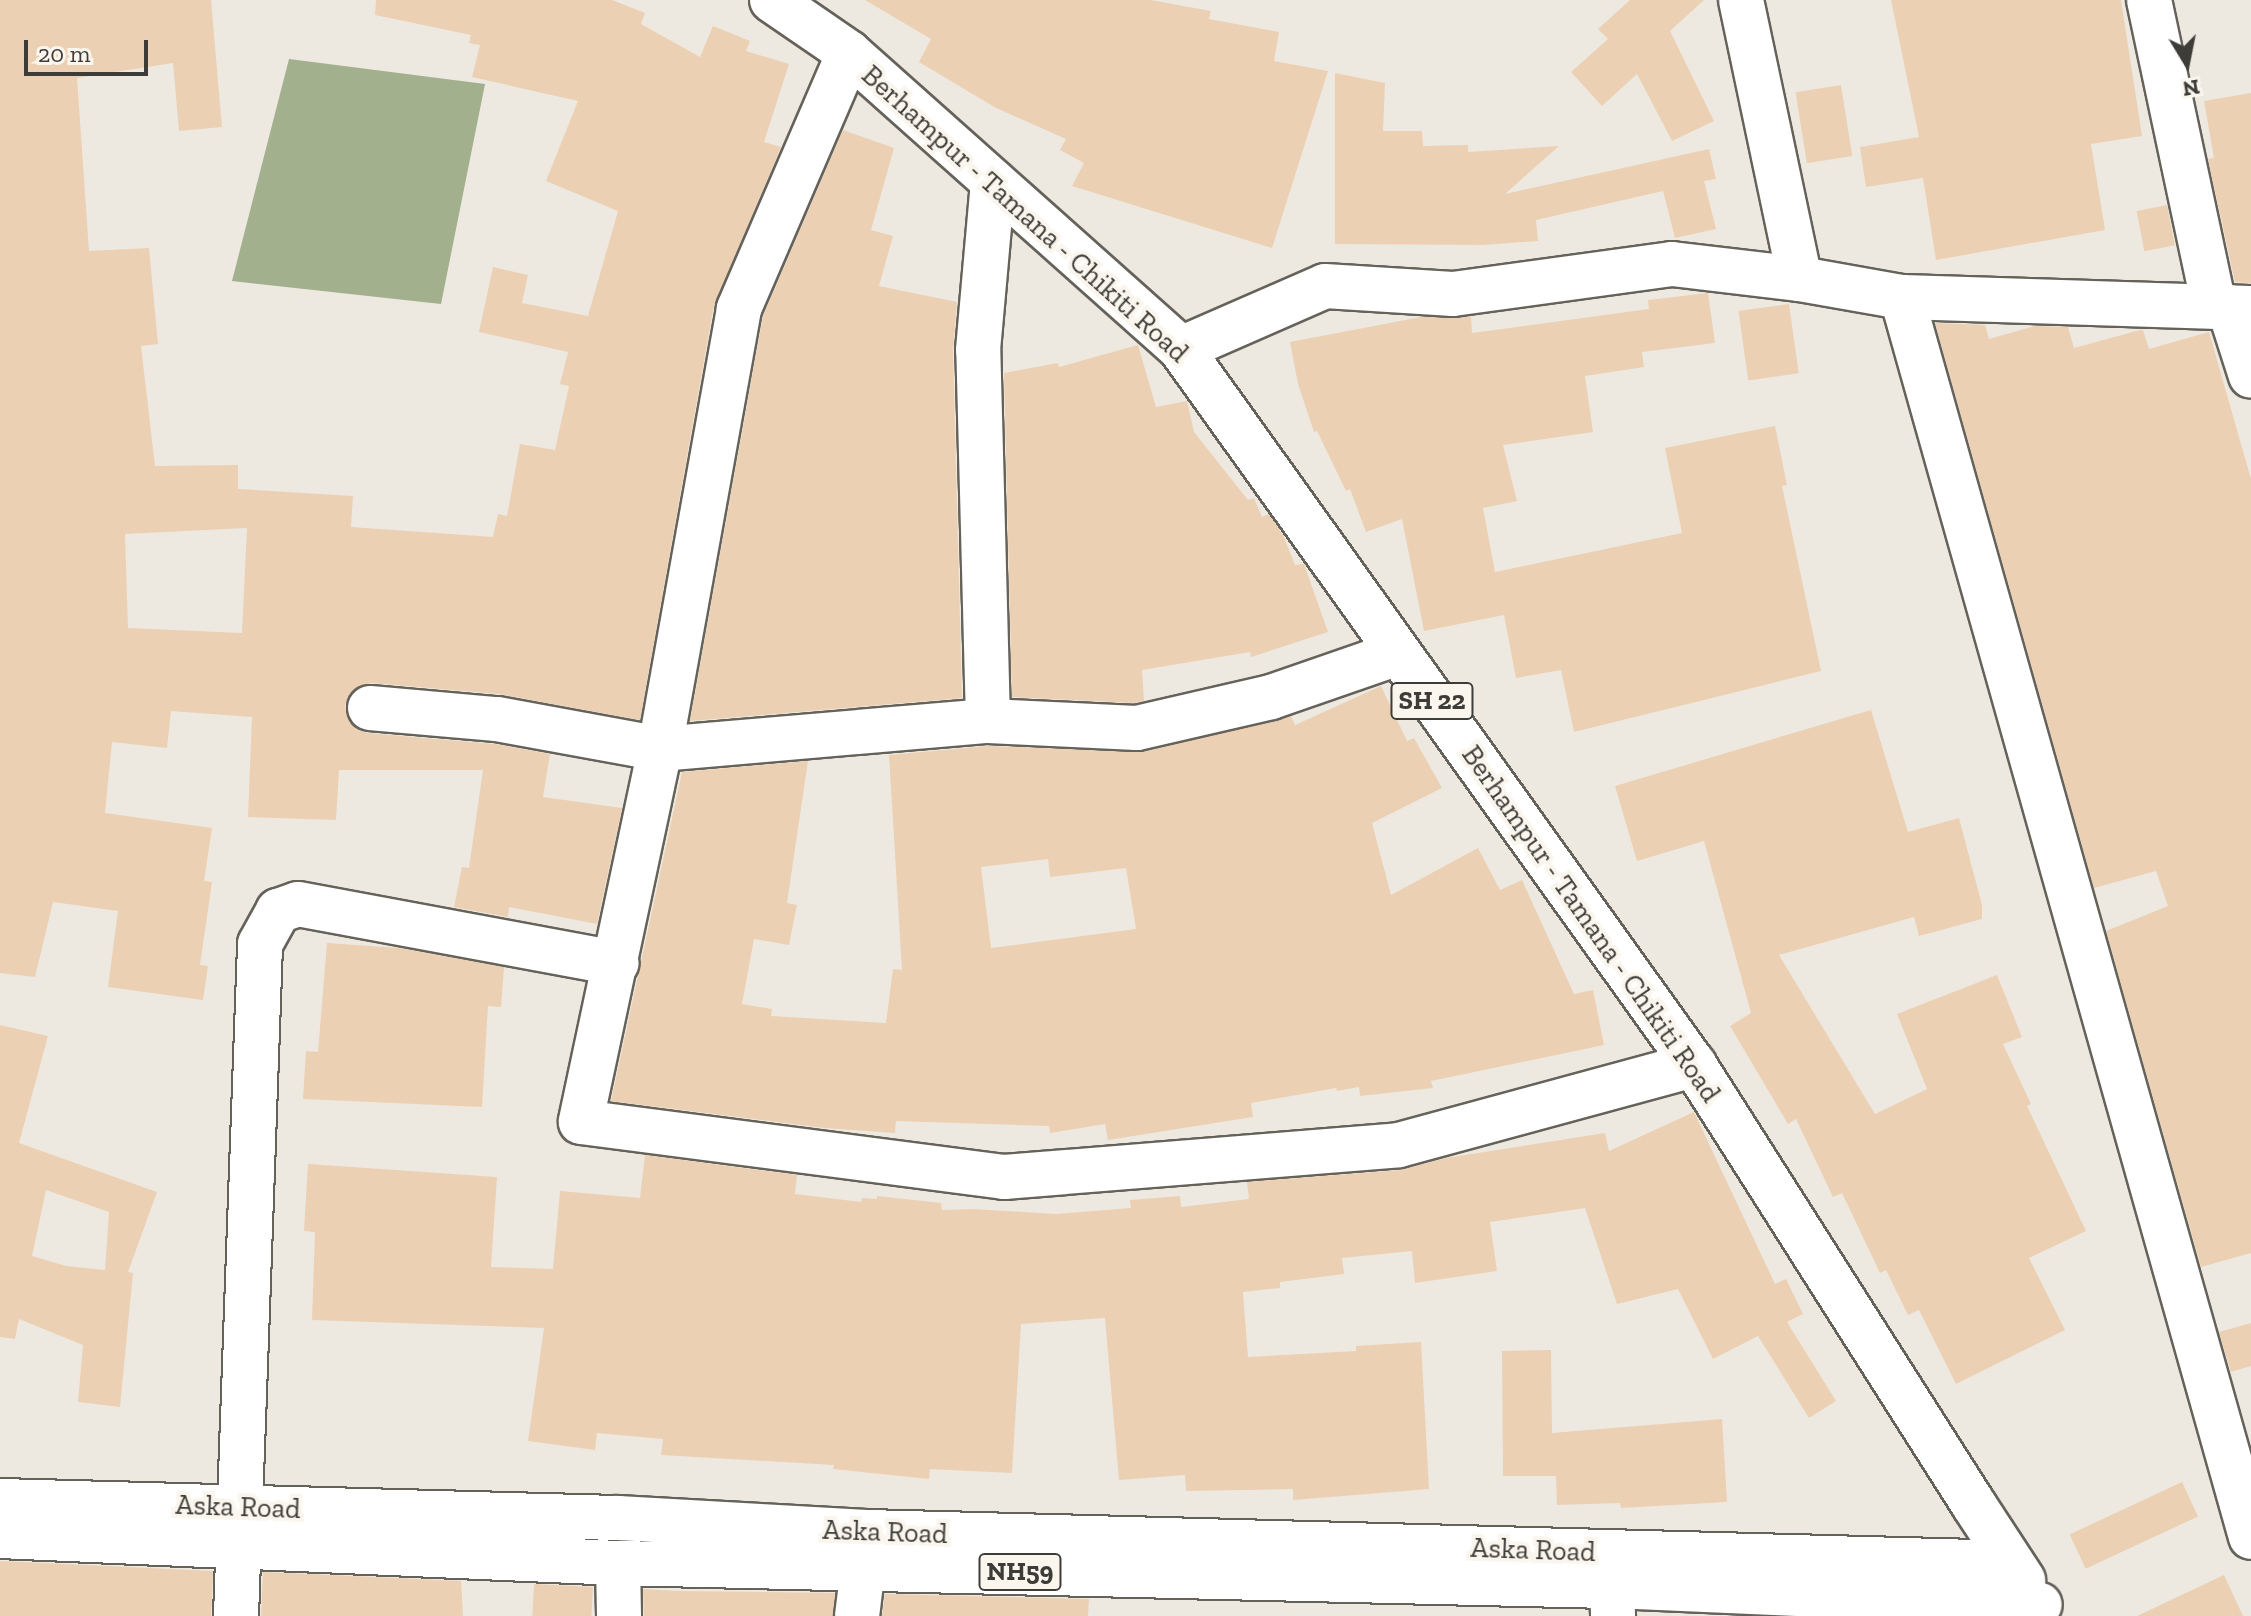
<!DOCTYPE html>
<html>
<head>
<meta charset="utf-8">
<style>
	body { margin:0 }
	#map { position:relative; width:2251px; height:1616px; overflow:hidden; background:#ede9e0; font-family:"Zilla Slab",serif }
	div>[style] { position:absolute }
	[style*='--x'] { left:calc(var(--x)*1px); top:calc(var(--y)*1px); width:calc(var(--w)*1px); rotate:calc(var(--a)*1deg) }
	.water>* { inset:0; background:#a2b08e }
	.building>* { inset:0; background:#ecd0b3; transform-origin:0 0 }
	.roads { filter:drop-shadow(2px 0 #65625a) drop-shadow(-2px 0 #65625a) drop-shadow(0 2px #65625a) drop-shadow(0 -2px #65625a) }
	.minor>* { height:44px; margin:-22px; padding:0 22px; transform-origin:22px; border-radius:22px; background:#fff }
	.major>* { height:44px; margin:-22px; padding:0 22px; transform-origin:22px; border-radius:22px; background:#fff }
	.highway>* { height:44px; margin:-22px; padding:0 22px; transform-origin:22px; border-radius:22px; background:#fff }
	span { translate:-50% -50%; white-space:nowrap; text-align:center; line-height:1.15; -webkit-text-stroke:8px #faf6ed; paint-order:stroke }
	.shield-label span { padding:2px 6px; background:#faf6ed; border:2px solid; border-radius:6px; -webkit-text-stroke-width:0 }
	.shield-label { font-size:26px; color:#3d3c38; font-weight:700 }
	.street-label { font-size:28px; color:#3d3c38 }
	.north { position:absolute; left:2147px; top:24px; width:80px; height:80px; -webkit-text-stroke:6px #faf6ed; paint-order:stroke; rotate:170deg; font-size:22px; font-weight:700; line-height:32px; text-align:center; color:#3d3c38 }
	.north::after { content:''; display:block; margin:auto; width:28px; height:36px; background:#3d3c38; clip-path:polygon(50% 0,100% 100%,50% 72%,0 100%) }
	.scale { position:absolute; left:24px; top:40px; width:124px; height:36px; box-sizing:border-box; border:4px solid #3d3c38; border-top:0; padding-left:10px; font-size:24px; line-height:28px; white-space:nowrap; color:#3d3c38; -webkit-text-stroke:6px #faf6ed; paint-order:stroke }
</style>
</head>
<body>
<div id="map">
	<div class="water">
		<div style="clip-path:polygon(289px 59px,485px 84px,441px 304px,232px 281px)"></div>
	</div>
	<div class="building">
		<div style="clip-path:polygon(evenodd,0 0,211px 0,222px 127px,179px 131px,173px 63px,77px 78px,89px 251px,149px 248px,158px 344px,141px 346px,155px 466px,238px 465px,238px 489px,353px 496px,351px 527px,493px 537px,498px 514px,507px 516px,520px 444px,555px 450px,569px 386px,560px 384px,568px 352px,479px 332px,493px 267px,528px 275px,522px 303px,588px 316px,618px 211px,546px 181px,578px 101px,472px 77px,480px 45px,469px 43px,471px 35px,375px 15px,376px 0,612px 0,645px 13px,641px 24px,700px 57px,713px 26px,750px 41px,746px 51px,789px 64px,764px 142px,781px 147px,714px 305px,640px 720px,499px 694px,372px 683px,359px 686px,349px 694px,345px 705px,348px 719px,356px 729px,367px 733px,494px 744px,550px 754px,543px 797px,622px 808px,597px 924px,509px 907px,508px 917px,454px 907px,462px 867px,469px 868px,483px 770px,339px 770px,336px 820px,248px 817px,252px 717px,171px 711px,167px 748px,112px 742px,105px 813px,212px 828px,204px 881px,212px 882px,200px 965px,208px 966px,203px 1000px,108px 987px,118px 911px,53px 902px,35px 977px,0 973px,0 0,247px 528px,242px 633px,128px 628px,125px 534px,247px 528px)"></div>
		<div style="clip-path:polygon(865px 0,1151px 0,1211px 11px,1209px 19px,1279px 32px,1274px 61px,1328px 71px,1272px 248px,1072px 186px,1084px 163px,1060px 150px,1066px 139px,996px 108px,919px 62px,931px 39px)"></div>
		<div style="clip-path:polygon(1630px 0,1704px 0,1670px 31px,1714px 121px,1672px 141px,1637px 74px,1602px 106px,1571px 72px,1608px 39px,1598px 29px)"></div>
		<div style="clip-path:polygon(1891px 0,2121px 0,2142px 136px,2091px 144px,2105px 230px,1936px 260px,1923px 178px,1866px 187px,1860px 147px,1919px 137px)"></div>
		<div style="clip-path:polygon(1335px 73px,1385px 83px,1383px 131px,1422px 131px,1423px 146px,1468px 145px,1468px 152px,1559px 146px,1505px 194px,1709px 149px,1716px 179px,1704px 181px,1716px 229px,1675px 238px,1663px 191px,1536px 220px,1538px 241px,1483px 245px,1335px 244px)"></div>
		<div style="left:1841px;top:85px;width:72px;height:46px;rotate:81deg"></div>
		<div style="clip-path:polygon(2251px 93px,2251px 283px,2235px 282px,2208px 159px,2214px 158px,2204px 101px)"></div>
		<div style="clip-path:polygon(843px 130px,894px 148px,871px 230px,893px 236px,879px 286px,957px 302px,953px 351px,962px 698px,690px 721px,763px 316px)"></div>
		<div style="left:2167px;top:205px;width:41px;height:31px;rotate:79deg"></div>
		<div style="clip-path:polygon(1708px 293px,1715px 343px,1642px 352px,1644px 367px,1585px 376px,1593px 432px,1503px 445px,1517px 501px,1483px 508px,1495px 572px,1682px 533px,1665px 448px,1775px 426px,1787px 485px,1782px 486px,1821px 671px,1574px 732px,1561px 670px,1516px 678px,1504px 615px,1424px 631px,1402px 519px,1366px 532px,1350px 489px,1346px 491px,1317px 431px,1314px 432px,1298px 384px,1290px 342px,1421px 317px,1471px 317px,1472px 333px,1649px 309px,1648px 300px)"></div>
		<div style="left:1789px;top:304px;width:70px;height:51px;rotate:82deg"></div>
		<div style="clip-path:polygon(1935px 323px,1985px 325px,1989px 339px,2035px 326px,2068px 327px,2074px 348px,2140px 330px,2143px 330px,2149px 349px,2209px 332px,2251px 479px,2251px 1253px,2201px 1267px,2106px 931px,2168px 906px,2156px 871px,2094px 888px)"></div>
		<div style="clip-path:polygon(1138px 345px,1156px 407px,1187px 401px,1194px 432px,1248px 500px,1254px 498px,1262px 517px,1269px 514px,1283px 535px,1295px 565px,1304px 564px,1328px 632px,1251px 657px,1250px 652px,1142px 670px,1144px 701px,1135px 703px,1012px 697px,1004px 373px,1058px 363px,1059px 367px)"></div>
		<div style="clip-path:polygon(evenodd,1381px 686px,1407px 741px,1414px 738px,1442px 788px,1372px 823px,1391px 895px,1478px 848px,1500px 890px,1522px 880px,1574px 994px,1593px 990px,1604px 1045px,1431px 1081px,1433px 1088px,1360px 1096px,1359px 1087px,1337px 1091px,1336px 1088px,1251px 1103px,1253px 1117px,1108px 1140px,1105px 1124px,1050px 1133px,1049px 1126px,896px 1121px,895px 1133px,825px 1128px,611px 1101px,682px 772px,808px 761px,787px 903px,797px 905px,789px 945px,754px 939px,742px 1004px,772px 1009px,771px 1016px,886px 1023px,893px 969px,902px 970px,889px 755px,988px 746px,1142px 752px,1291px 716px,1295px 725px,1381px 686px,1048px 859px,1050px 877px,1126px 868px,1136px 929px,991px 948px,981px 867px,1048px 859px)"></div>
		<div style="clip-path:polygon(1871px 710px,1908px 832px,1959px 818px,1982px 905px,1982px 919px,1919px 936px,1914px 917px,1779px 955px,1875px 1114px,1927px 1089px,1897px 1014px,1997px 975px,2022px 1037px,2003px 1044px,2031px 1104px,2027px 1106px,2086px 1231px,2029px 1258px,2065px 1330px,1956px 1384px,1919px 1310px,1908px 1315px,1886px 1270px,1880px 1273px,1842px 1193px,1833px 1197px,1796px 1119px,1788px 1124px,1730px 1026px,1751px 1013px,1704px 841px,1637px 861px,1615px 786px)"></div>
		<div style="clip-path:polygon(327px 943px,399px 948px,504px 967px,501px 1007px,488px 1006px,482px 1107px,303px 1099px,306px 1051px,318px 1052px)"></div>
		<div style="clip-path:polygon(evenodd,0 1025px,48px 1036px,19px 1143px,157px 1192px,128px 1272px,133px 1273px,120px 1407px,78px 1402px,83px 1345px,19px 1319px,15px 1339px,0 1337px,0 1025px,46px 1190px,109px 1212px,105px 1270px,66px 1266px,32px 1256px,46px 1190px)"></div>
		<div style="clip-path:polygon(1694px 1112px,1775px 1284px,1786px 1279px,1803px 1314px,1787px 1322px,1836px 1401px,1809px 1418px,1758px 1336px,1713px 1359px,1678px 1289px,1617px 1304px,1585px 1208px,1490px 1222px,1497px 1271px,1415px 1283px,1412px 1251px,1342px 1258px,1344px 1274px,1280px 1282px,1280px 1288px,1243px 1292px,1248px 1357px,1356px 1351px,1356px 1346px,1421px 1342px,1429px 1489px,1293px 1500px,1293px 1489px,1186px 1491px,1185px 1475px,1119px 1480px,1105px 1318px,1021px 1324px,1012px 1473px,930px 1469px,929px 1479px,833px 1469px,834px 1465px,661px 1455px,663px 1439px,597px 1433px,595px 1450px,528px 1441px,544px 1328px,312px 1320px,315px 1232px,304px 1231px,308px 1164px,497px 1177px,491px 1267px,553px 1269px,560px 1191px,640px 1198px,645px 1155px,797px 1175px,795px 1194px,861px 1202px,862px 1198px,877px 1199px,877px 1196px,941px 1203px,942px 1210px,972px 1209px,1056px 1214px,1131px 1208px,1130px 1200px,1180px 1196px,1181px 1207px,1249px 1199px,1247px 1182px,1401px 1170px,1446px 1158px,1605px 1133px,1609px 1151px)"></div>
		<div style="clip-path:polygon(2251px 1323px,2251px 1366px,2231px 1372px,2219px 1332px)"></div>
		<div style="clip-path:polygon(1551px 1350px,1552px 1433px,1722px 1419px,1727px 1502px,1621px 1508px,1620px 1503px,1557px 1505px,1556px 1476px,1503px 1476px,1502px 1351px)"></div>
		<div style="left:2182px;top:1482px;width:38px;height:124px;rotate:65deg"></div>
		<div style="clip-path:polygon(0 1561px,213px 1571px,211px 1616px,0 1616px)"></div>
		<div style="clip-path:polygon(263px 1572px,461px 1581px,463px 1616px,261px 1616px)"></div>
		<div style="clip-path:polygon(2224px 1575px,2243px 1616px,2137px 1616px)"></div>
		<div style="left:534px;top:1584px;width:59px;height:32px;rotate:3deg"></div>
		<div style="clip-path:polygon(643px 1589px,677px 1591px,835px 1593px,833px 1616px,644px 1616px)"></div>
		<div style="clip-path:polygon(885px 1594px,1089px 1599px,1088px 1616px,882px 1616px)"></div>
	</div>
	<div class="roads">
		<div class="minor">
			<div style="--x:1741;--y:0;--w:285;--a:78.1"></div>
			<div style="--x:2149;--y:0;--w:313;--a:78"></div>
			<div style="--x:849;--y:53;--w:279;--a:113.3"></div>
			<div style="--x:739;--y:309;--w:447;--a:100.2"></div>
			<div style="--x:660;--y:749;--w:381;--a:102"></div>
			<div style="--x:581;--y:1122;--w:427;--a:7.4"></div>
			<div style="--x:1004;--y:1177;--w:396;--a:-4.6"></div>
			<div style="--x:1399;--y:1145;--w:306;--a:-15.2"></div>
			<div style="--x:1902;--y:297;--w:1288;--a:74.28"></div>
			<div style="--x:2229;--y:307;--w:72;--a:72.3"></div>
			<div style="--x:1181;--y:349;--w:157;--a:-23.6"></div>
			<div style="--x:1325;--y:286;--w:128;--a:3.6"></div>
			<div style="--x:1453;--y:294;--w:221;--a:-7.8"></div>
			<div style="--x:1672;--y:264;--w:129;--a:6.7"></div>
			<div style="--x:1800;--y:279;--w:104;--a:10"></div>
			<div style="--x:1902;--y:297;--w:349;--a:1.8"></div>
			<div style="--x:370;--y:708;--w:127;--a:5"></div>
			<div style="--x:497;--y:719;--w:166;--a:10.4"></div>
			<div style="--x:660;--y:749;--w:329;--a:-4.9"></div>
			<div style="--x:988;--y:721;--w:149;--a:2.7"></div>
			<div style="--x:1137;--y:728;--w:138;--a:-13"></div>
			<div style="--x:1271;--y:697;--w:134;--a:-19.1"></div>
			<div style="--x:988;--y:721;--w:371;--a:-91.5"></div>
			<div style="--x:978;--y:350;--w:169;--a:-84.9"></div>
			<div style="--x:618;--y:1563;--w:53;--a:88.9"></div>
			<div style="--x:1612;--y:1586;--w:30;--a:88"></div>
			<div style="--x:236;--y:1616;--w:672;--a:-87.95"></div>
			<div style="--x:260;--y:944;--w:38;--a:-61"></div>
			<div style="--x:278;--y:911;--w:21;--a:-19"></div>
			<div style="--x:298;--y:904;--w:324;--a:10.5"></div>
			<div style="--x:857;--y:1616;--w:48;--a:-82.9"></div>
		</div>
		<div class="major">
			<div style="--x:772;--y:0;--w:93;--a:34.5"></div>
			<div style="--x:849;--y:53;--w:445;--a:41.7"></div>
			<div style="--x:1181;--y:349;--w:881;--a:54.38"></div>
			<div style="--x:1694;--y:1065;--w:522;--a:57.53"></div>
		</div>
		<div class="highway">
			<div style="--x:0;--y:1501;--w:618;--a:1.58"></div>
			<div style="--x:618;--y:1518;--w:249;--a:3.2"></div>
			<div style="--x:867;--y:1532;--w:1144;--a:1.55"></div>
			<div style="--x:1974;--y:1505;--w:90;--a:56.8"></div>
			<div style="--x:0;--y:1536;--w:619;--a:2.5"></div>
			<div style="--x:618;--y:1563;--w:994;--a:1.33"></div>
			<div style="--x:1612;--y:1586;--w:428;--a:2.5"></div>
		</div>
	</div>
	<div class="shield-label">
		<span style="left:1432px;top:701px">SH 22</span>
		<span style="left:1020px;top:1572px">NH59</span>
	</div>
	<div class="street-label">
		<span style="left:1025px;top:214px;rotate:42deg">Berhampur - Tamana - Chikiti Road</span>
		<span style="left:1591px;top:924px;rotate:55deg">Berhampur - Tamana - Chikiti Road</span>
		<span style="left:238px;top:1507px;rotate:2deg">Aska Road</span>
		<span style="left:885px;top:1532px;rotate:2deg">Aska Road</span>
		<span style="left:1533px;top:1550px;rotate:2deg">Aska Road</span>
	</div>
	<div class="north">N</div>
	<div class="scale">20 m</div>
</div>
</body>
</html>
